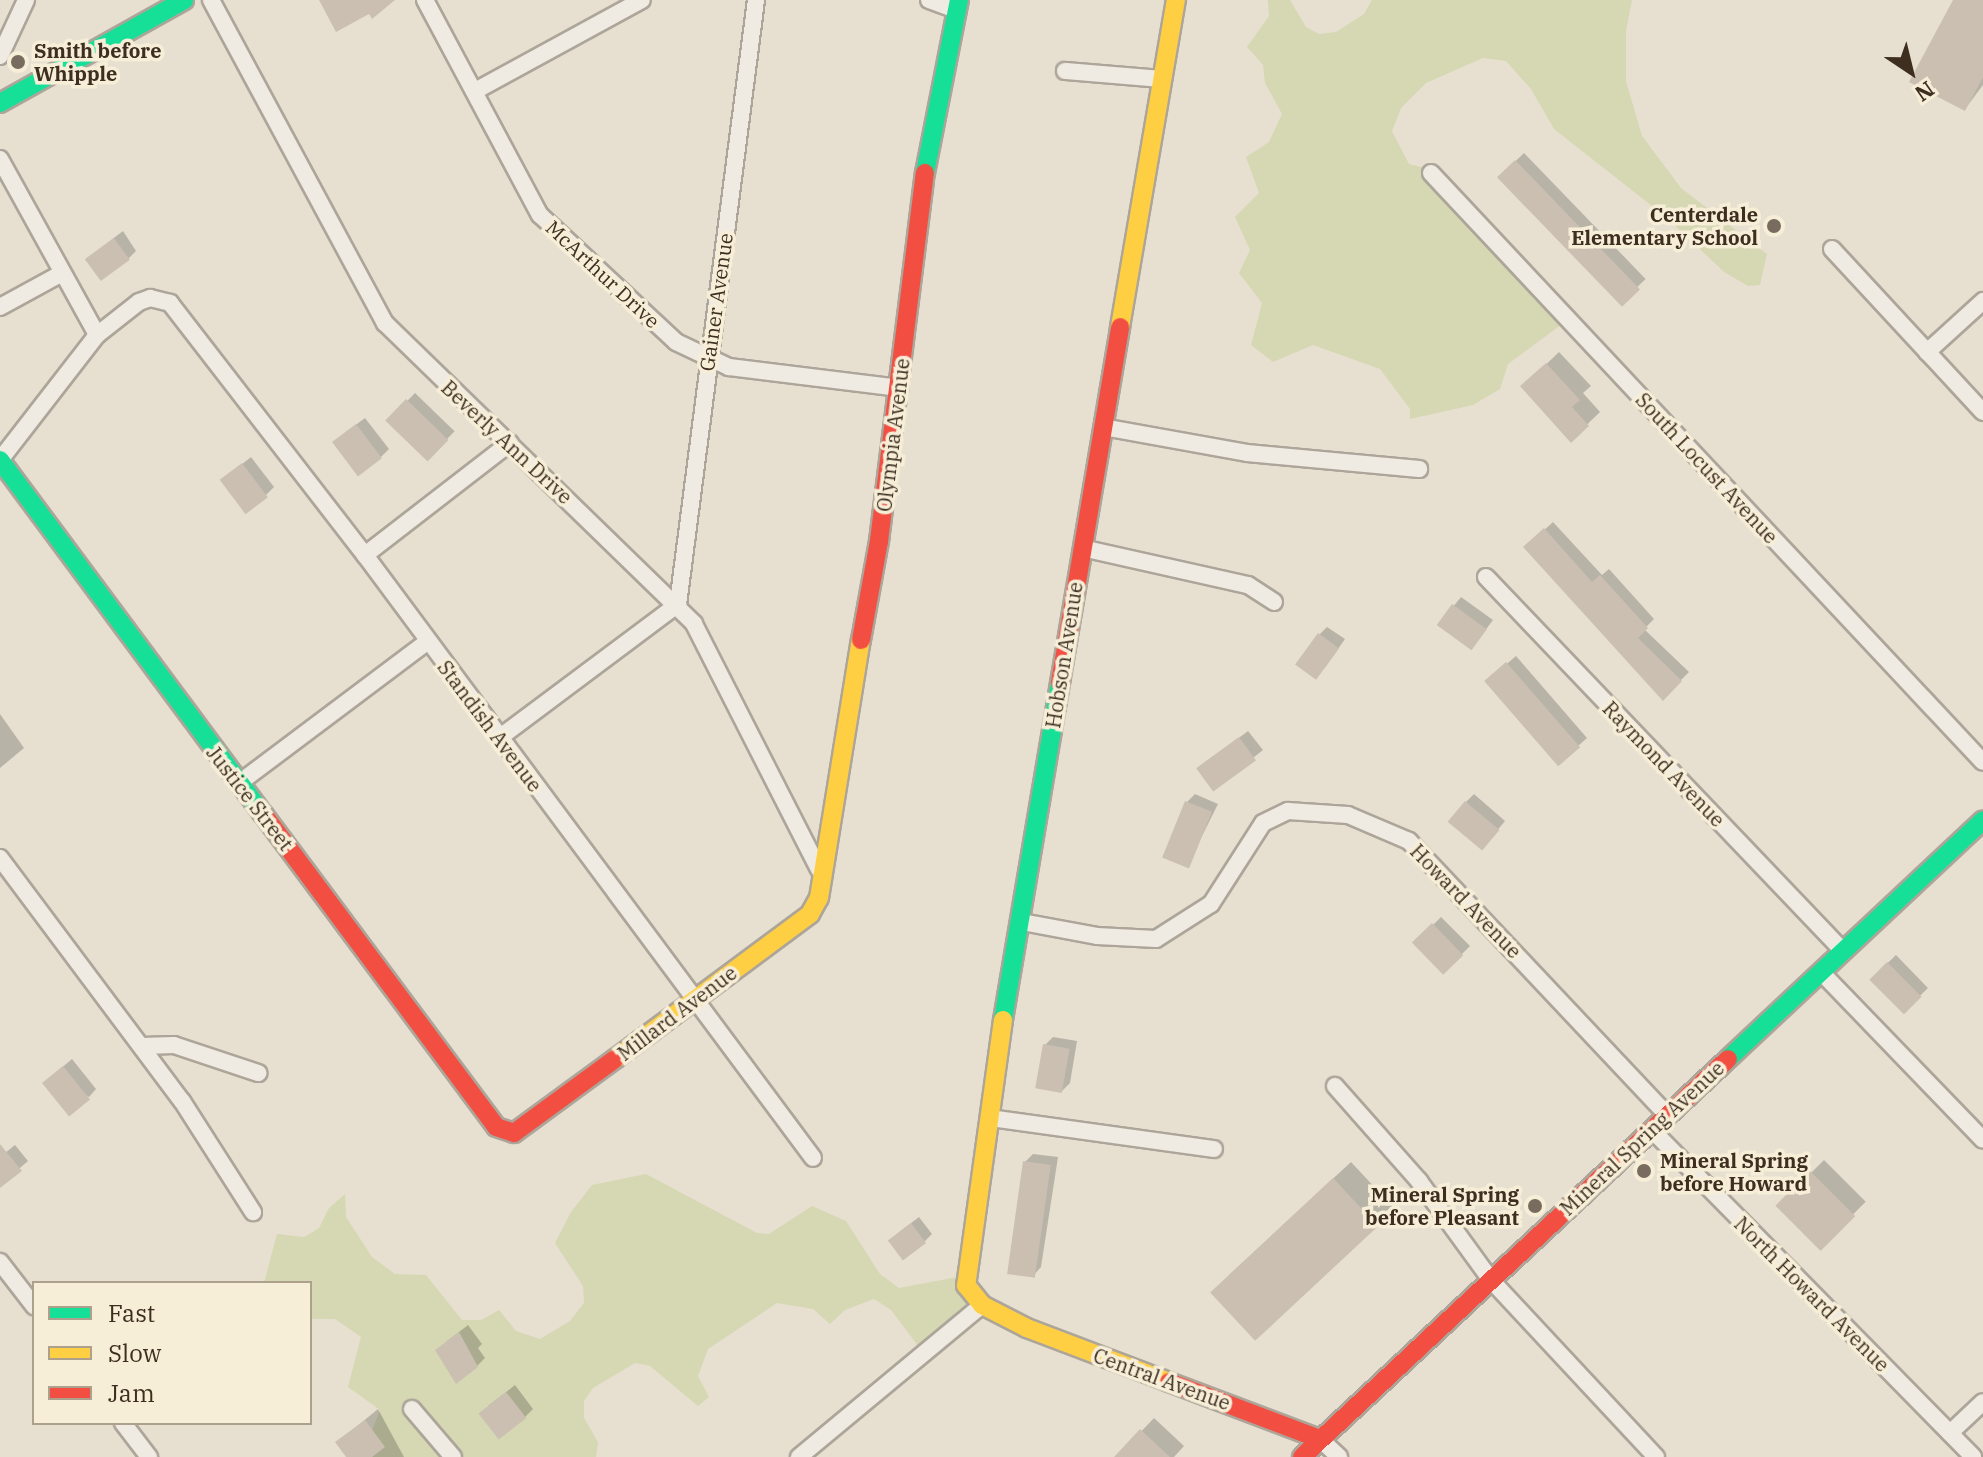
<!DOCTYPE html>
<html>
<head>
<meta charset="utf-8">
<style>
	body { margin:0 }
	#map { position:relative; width:1983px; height:1457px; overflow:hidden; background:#e7e0d1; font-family:"IBM Plex Serif",serif }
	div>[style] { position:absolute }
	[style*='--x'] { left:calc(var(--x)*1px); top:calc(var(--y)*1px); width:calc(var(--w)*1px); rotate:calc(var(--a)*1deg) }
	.green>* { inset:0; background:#d6d7b3 }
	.shadow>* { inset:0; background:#0003; transform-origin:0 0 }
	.building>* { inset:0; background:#cbbfb2; transform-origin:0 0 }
	.roads { filter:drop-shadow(2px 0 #ada599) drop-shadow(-2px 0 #ada599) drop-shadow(0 2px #ada599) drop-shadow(0 -2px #ada599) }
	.street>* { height:16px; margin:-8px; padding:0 8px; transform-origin:8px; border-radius:8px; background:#efebe3 }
	.fast>* { height:18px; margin:-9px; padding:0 9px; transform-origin:9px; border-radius:9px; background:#16e098 }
	.slow>* { height:18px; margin:-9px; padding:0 9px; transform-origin:9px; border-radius:9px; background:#ffcf43 }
	.jam>* { height:18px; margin:-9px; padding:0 9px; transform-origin:9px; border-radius:9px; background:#f24e42 }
	.dots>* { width:22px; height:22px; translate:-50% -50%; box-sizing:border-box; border:4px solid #f7eed8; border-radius:50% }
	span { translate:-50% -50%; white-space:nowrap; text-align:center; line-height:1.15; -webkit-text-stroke:7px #f7eed8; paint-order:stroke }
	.poi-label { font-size:20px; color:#3d2e20; font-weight:700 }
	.left { translate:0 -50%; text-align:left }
	.right { translate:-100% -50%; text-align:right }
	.street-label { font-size:20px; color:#3d2e20 }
	.legend { position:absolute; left:32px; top:1281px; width:280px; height:144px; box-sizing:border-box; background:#f7eed8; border:2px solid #ada18e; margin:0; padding:10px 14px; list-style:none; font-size:24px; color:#3d2e20 }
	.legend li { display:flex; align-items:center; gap:16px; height:40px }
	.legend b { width:40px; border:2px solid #ada18e }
	.north { position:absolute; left:1871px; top:32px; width:80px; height:80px; -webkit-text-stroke:6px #f7eed8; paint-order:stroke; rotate:145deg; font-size:22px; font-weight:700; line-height:32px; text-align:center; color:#3d2e20 }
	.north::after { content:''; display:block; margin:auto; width:28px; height:36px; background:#3d2e20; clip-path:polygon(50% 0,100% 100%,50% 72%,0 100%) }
</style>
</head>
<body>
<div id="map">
	<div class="green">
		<div style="clip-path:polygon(1268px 0,1290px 0,1306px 27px,1319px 34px,1336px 32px,1364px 14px,1372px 0,1632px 0,1626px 31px,1626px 81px,1642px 136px,1681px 188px,1767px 254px,1760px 285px,1748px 286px,1724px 272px,1666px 217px,1554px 129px,1531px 89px,1506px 61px,1483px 58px,1426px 83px,1401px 108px,1392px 131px,1409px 164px,1439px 171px,1569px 319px,1508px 364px,1500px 389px,1473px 405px,1410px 419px,1410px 409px,1380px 369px,1313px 345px,1273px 362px,1251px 345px,1262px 303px,1239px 273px,1250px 250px,1235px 217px,1259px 193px,1246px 157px,1269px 142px,1282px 114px,1265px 83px,1263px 65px,1247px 47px,1269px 16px)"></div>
		<div style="clip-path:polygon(646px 1174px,757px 1233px,769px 1234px,812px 1206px,846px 1221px,880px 1274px,899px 1288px,963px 1276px,980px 1302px,922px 1351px,891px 1310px,874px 1299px,845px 1310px,830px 1324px,813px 1309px,777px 1303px,708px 1349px,698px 1376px,709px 1397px,698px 1406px,650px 1366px,635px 1363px,593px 1388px,584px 1401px,584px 1418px,598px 1442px,596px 1457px,362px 1457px,380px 1410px,348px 1387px,361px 1337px,335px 1319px,310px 1319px,310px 1283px,264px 1283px,277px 1234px,304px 1237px,319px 1228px,329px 1208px,345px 1194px,346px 1217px,372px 1257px,395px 1274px,426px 1275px,462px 1320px,481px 1320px,499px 1310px,516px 1331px,540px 1339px,570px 1321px,584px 1303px,583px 1286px,555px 1243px,571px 1212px,592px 1185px)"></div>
	</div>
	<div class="shadow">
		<div style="clip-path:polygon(1956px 0,1983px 0,1983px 85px,1965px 109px)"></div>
		<div style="left:1524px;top:153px;width:175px;height:35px;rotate:46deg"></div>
		<div style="clip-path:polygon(123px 231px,136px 251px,128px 259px,86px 259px)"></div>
		<div style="clip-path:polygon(1559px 352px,1591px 386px,1583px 393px,1600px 412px,1571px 440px,1536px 374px)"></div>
		<div style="left:415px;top:393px;width:55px;height:38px;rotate:44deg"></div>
		<div style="clip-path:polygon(365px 418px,389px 449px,381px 457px,342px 435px)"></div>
		<div style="clip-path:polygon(251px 457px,274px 487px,266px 495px,231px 473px)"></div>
		<div style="clip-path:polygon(1553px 522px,1602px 575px,1609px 569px,1654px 619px,1644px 629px,1689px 672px,1663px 698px,1526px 547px)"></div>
		<div style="clip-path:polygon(1461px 597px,1493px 620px,1478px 640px,1438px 625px)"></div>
		<div style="clip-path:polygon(1327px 627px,1345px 639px,1324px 669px,1319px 635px)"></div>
		<div style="clip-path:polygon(1516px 656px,1587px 738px,1560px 762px,1495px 674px)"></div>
		<div style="clip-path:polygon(0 714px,24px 748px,0 768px)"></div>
		<div style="clip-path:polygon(1248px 731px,1263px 750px,1214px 789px,1207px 762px)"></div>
		<div style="clip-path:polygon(1195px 794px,1218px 804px,1187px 866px,1187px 802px)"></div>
		<div style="clip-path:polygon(1474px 794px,1505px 821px,1489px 840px,1466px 802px)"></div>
		<div style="left:1441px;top:917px;width:41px;height:36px;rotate:45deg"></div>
		<div style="left:1896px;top:955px;width:46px;height:35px;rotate:46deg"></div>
		<div style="clip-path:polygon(1053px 1037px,1077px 1041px,1070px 1083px,1062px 1091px,1045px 1045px)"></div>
		<div style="clip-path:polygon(72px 1059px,96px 1089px,89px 1097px,53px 1075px)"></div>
		<div style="clip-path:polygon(15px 1145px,28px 1161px,0 1185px,0 1157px)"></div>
		<div style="clip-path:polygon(1033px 1154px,1058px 1157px,1041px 1267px,1033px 1276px,1025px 1162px)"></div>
		<div style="left:1824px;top:1160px;width:59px;height:64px;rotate:45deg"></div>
		<div style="clip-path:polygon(1351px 1162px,1394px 1208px,1377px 1225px,1229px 1275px)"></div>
		<div style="clip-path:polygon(919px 1217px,932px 1234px,924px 1242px,898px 1233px)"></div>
		<div style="clip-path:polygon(468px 1325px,482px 1344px,478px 1348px,485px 1358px,477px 1366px,446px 1342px)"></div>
		<div style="clip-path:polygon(515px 1385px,533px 1409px,525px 1417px,488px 1406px)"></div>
		<div style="clip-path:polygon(378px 1409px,404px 1457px,351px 1457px,338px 1442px)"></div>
		<div style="clip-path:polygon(1154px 1418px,1184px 1446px,1174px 1457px,1117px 1457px)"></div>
	</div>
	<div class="building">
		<div style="clip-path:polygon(319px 0,395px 0,372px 19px,369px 14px,336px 32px)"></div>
		<div style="clip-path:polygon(1953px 0,1983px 0,1983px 77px,1965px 111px,1909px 82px)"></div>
		<div style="left:1515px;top:160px;width:180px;height:25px;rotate:46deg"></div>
		<div style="left:114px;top:238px;width:27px;height:36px;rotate:54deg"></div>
		<div style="clip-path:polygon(1546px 363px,1580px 400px,1572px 407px,1589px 426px,1571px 443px,1520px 386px)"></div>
		<div style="left:406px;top:399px;width:59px;height:30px;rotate:44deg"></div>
		<div style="left:356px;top:424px;width:43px;height:30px;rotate:53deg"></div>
		<div style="left:242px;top:463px;width:43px;height:28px;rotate:53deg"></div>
		<div style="clip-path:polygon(1544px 528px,1592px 582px,1600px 575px,1648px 628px,1638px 638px,1682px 681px,1663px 701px,1523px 547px)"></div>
		<div style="left:1452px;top:604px;width:43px;height:26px;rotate:36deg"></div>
		<div style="left:1318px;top:633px;width:26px;height:39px;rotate:36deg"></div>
		<div style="left:1506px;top:662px;width:113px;height:29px;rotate:49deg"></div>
		<div style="left:1239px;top:737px;width:29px;height:53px;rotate:54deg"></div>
		<div style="left:1185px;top:801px;width:29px;height:61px;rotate:22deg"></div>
		<div style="left:1465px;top:801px;width:45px;height:27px;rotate:40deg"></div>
		<div style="left:1432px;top:923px;width:45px;height:28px;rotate:46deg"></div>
		<div style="left:1887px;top:962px;width:49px;height:25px;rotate:45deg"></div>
		<div style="left:1043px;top:1044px;width:27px;height:45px;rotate:10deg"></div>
		<div style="left:63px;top:1066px;width:43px;height:27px;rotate:51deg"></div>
		<div style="clip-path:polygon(0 1144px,22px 1171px,0 1188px)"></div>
		<div style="left:1023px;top:1161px;width:28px;height:114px;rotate:8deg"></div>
		<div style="left:1810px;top:1171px;width:64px;height:49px;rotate:45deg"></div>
		<div style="left:1333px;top:1178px;width:66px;height:168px;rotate:47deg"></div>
		<div style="left:911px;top:1223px;width:25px;height:29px;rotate:53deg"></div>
		<div style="clip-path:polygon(459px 1332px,478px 1367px,456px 1384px,435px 1350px)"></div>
		<div style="left:506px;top:1392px;width:33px;height:35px;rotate:52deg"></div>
		<div style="clip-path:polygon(365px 1420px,385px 1447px,372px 1457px,346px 1457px,335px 1442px)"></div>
		<div style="clip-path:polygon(1140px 1429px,1170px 1457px,1114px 1457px)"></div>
	</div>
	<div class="roads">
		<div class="street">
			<div style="--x:211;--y:0;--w:367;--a:61.7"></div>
			<div style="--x:385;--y:323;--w:431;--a:44.2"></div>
			<div style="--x:694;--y:624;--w:275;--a:63"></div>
			<div style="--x:425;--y:0;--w:244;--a:61.9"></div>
			<div style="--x:540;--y:215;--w:186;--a:43"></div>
			<div style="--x:676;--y:342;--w:59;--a:25.3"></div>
			<div style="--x:729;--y:367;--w:172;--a:7"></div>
			<div style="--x:929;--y:0;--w:29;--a:20"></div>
			<div style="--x:0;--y:56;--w:62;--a:-65.1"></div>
			<div style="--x:1065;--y:71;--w:98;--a:4.7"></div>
			<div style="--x:475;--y:91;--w:190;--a:-28.6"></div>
			<div style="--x:0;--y:159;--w:201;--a:61.1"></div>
			<div style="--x:1431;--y:173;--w:807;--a:46.86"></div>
			<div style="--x:1832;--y:249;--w:222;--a:47.2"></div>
			<div style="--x:0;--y:307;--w:71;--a:-28.7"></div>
			<div style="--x:1927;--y:352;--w:76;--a:-42.3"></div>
			<div style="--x:1103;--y:427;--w:146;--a:10.2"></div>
			<div style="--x:1247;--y:453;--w:173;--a:5.3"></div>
			<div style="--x:0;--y:460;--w:158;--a:-52.2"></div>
			<div style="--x:97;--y:335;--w:53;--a:-38.2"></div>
			<div style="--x:139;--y:302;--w:12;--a:-20"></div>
			<div style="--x:150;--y:298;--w:21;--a:14"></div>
			<div style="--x:170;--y:303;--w:319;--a:52.3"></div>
			<div style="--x:365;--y:555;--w:751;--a:53.39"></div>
			<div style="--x:1082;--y:548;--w:170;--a:12.6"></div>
			<div style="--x:1248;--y:585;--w:31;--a:33"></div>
			<div style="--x:365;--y:555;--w:183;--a:-37.7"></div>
			<div style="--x:1486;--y:577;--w:517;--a:46.33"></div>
			<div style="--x:499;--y:738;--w:224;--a:-36.8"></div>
			<div style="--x:678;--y:604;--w:609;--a:-82.64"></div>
			<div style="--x:239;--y:783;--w:235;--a:-36.9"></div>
			<div style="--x:0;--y:858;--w:304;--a:53.2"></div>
			<div style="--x:182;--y:1101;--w:132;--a:57.4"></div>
			<div style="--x:1022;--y:922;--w:76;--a:10.6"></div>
			<div style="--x:1097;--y:936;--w:59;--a:2.9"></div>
			<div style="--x:1156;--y:939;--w:65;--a:-32.5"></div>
			<div style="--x:1211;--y:904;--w:96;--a:-57.3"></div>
			<div style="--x:1263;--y:823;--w:28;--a:-26"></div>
			<div style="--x:1288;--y:811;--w:60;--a:3.8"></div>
			<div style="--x:1348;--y:815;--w:66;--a:23.1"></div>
			<div style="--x:1409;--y:841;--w:378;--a:46.7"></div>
			<div style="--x:1821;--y:972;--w:233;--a:46"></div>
			<div style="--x:142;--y:1046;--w:32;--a:-2"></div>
			<div style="--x:174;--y:1045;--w:89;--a:18.4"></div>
			<div style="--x:1335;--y:1086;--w:127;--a:48.5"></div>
			<div style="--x:1419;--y:1181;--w:122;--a:54"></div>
			<div style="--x:1491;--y:1280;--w:242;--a:47"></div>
			<div style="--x:990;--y:1118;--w:226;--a:7.9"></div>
			<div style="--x:1652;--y:1130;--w:458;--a:45.5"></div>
			<div style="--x:0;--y:1262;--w:56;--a:52.3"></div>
			<div style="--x:412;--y:1409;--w:63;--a:49.5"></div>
			<div style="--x:123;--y:1423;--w:43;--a:52.6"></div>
			<div style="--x:1950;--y:1433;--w:45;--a:-43.2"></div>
			<div style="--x:1320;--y:1439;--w:26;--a:43"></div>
			<div style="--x:799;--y:1457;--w:238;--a:-39.7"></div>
		</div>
		<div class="fast">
			<div style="--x:0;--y:103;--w:211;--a:-29.2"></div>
			<div style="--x:925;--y:173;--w:176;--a:-78.9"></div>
			<div style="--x:0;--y:460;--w:441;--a:53.4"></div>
			<div style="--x:1003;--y:1020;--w:342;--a:-80.4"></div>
			<div style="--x:1728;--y:1059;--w:349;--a:-43.1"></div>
		</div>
		<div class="slow">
			<div style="--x:1120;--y:327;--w:332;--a:-80.3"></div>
			<div style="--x:1003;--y:1020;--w:268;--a:97.9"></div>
			<div style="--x:966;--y:1285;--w:26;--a:51"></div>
			<div style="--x:982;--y:1305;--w:51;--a:27.1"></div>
			<div style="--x:1027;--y:1328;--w:152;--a:20.8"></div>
			<div style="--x:615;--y:1059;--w:243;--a:-36.6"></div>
			<div style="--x:810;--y:914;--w:18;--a:-61"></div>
			<div style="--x:819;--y:898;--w:261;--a:-80.8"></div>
		</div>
		<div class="jam">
			<div style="--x:861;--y:640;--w:101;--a:-79.7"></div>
			<div style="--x:879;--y:541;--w:371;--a:-82.9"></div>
			<div style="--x:1060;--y:683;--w:361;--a:-80.4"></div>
			<div style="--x:263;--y:814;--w:390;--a:53.3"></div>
			<div style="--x:496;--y:1127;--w:19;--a:18"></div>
			<div style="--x:514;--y:1133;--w:125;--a:-36.2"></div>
			<div style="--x:1169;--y:1382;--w:161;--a:20.7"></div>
			<div style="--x:1302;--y:1457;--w:583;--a:-43.05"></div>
		</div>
	</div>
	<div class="dots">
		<div style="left:18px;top:62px;background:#786c5e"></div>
		<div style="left:1774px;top:226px;background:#786c5e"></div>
		<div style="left:1644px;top:1171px;background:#786c5e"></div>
		<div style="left:1535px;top:1206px;background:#786c5e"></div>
	</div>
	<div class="poi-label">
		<span class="left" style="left:34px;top:62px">Smith before<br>Whipple</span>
		<span class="right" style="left:1758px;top:226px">Centerdale<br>Elementary School</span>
		<span class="left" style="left:1660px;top:1172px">Mineral Spring<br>before Howard</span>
		<span class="right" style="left:1519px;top:1206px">Mineral Spring<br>before Pleasant</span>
	</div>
	<div class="street-label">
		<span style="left:603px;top:274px;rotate:43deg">McArthur Drive</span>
		<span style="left:716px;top:302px;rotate:-82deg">Gainer Avenue</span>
		<span style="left:893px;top:435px;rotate:-83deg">Olympia Avenue</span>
		<span style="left:507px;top:442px;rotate:43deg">Beverly Ann Drive</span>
		<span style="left:1707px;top:468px;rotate:47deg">South Locust Avenue</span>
		<span style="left:1064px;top:655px;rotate:-81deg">Hobson Avenue</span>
		<span style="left:490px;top:726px;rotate:53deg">Standish Avenue</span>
		<span style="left:1664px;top:764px;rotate:46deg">Raymond Avenue</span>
		<span style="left:250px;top:798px;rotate:52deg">Justice Street</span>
		<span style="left:1466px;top:901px;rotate:46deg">Howard Avenue</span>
		<span style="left:677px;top:1013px;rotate:-37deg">Millard Avenue</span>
		<span style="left:1642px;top:1138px;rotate:-43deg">Mineral Spring Avenue</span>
		<span style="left:1812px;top:1294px;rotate:45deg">North Howard Avenue</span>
		<span style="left:1162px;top:1379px;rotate:20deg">Central Avenue</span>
	</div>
	<ul class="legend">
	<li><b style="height:10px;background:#16e098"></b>Fast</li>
	<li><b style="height:10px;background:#ffcf43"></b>Slow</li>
	<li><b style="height:10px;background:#f24e42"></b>Jam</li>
	</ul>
	<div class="north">N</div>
</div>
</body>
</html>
